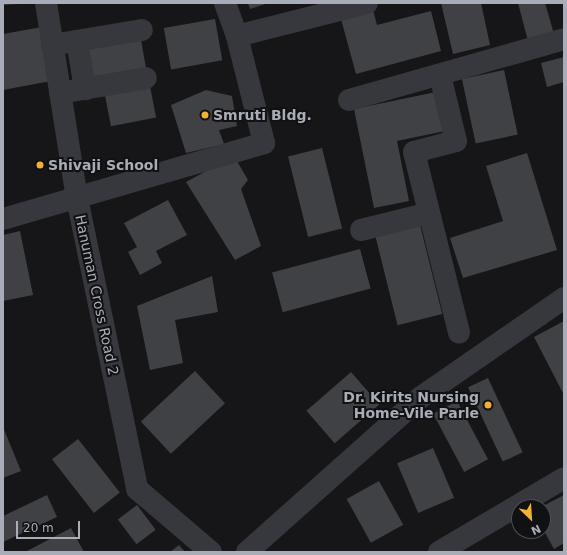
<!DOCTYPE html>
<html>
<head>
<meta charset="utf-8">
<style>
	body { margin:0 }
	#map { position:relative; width:567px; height:555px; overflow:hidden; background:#161618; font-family:"DejaVu Sans",sans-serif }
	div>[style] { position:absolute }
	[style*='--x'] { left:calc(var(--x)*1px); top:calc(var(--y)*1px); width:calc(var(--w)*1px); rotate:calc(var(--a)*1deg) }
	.building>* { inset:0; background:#404145; transform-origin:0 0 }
	.minor>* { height:22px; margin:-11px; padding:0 11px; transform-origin:11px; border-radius:11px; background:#37383d }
	.dots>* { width:11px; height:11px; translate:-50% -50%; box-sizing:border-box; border:2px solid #111113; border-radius:50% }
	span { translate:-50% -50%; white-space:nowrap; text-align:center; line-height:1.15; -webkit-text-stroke:4px #111113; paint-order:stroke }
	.poi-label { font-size:14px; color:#a8adb8; font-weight:700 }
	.left { translate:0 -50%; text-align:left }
	.right { translate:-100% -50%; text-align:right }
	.street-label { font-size:14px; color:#a8adb8 }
	.frame { position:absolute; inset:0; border:4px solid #a8adb8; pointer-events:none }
	.north { position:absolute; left:511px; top:499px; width:40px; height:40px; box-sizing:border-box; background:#111113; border:1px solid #4d4f55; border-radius:50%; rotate:155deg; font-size:11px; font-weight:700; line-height:16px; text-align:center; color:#a8adb8 }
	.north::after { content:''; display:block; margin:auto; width:14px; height:18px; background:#f2b134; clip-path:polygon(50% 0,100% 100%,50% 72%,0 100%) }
	.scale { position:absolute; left:16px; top:521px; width:64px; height:18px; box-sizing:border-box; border:2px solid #a8adb8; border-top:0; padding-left:5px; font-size:12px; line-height:14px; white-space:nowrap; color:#a8adb8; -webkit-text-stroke:3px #111113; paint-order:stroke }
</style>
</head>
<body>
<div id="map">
	<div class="building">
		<div style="clip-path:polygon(3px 3px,17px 3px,17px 4px,3px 5px)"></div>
		<div style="clip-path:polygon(248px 3px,268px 3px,250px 9px)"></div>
		<div style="clip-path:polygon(441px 3px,481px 3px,490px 45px,453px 54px)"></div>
		<div style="clip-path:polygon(518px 3px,545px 3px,554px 34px,528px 41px)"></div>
		<div style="clip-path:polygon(373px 10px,377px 25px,431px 11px,441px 51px,356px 74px,341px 19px)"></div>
		<div style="left:215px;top:19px;width:42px;height:52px;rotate:80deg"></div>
		<div style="clip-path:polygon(42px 27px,51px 81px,3px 90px,3px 34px)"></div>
		<div style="left:140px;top:34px;width:42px;height:56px;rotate:80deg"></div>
		<div style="clip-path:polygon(564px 57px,564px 82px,547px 87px,541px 63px)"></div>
		<div style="left:504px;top:70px;width:66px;height:43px;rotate:78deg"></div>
		<div style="left:150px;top:86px;width:32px;height:46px;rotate:79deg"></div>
		<div style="clip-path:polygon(206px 90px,232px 96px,237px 126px,219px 130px,224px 144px,186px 153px,171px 105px)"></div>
		<div style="clip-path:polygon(436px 92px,445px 131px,397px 141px,409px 201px,374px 208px,354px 109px)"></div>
		<div style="left:322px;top:148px;width:83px;height:35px;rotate:76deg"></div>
		<div style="clip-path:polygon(527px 153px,557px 250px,463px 278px,450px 238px,503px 221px,486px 166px)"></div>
		<div style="clip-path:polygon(234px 156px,248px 180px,241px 189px,261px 246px,235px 260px,186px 182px)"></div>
		<div style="clip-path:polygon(168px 200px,187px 235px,156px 251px,162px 263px,140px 275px,128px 252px,137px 247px,124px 223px)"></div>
		<div style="left:418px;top:217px;width:100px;height:46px;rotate:76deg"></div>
		<div style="clip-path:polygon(20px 231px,33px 295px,3px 301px,3px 235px)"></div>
		<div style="left:360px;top:249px;width:41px;height:91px;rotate:75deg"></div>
		<div style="clip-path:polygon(212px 276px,218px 312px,175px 320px,183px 363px,150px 370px,137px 306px)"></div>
		<div style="clip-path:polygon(564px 321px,564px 395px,534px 337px)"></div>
		<div style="left:195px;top:371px;width:44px;height:74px;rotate:47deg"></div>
		<div style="left:351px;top:372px;width:43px;height:59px;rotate:49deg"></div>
		<div style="left:488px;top:378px;width:82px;height:22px;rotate:65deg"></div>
		<div style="left:457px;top:401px;width:66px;height:27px;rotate:62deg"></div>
		<div style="clip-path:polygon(3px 427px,21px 471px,3px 478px)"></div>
		<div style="left:78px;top:439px;width:68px;height:33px;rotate:52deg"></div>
		<div style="left:433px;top:448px;width:54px;height:39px;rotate:67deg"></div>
		<div style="left:379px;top:481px;width:50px;height:37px;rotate:61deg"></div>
		<div style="clip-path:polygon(47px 495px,57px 517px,3px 542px,3px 516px)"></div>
		<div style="clip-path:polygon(564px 495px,564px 543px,554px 549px,543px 529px,543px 506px)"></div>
		<div style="left:137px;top:505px;width:31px;height:24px;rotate:53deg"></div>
		<div style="clip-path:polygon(71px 528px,84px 552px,25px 552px)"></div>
		<div style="clip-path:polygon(179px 545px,185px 552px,170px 552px)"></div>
	</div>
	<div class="minor">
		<div style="--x:46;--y:3;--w:197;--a:81"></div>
		<div style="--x:77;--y:198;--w:297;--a:78.3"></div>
		<div style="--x:137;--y:489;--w:97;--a:40.4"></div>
		<div style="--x:225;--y:3;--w:35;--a:70"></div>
		<div style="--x:77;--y:41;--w:49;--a:80.5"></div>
		<div style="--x:52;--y:45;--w:91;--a:-9.5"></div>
		<div style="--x:440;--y:75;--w:68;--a:76.4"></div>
		<div style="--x:456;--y:141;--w:43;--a:165.3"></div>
		<div style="--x:414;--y:152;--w:186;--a:76"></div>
		<div style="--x:60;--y:93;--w:87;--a:-9.9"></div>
		<div style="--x:349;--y:100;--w:223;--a:-15.8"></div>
		<div style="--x:3;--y:219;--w:272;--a:-16.2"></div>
		<div style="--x:264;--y:143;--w:110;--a:-104.2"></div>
		<div style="--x:237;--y:36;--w:134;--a:-14.2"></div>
		<div style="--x:361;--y:230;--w:70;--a:-14"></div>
		<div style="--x:247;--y:552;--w:233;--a:-41.7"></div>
		<div style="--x:421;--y:397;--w:174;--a:-34.7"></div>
		<div style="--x:439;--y:552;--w:145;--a:-30.6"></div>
	</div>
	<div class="dots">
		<div style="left:205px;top:115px;background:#f2b134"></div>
		<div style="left:40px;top:165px;background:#f2b134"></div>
		<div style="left:488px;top:405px;background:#f2b134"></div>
	</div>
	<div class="poi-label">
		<span class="left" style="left:213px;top:115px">Smruti Bldg.</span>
		<span class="left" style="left:48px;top:165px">Shivaji School</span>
		<span class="right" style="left:479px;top:405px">Dr. Kirits Nursing<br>Home-Vile Parle</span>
	</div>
	<div class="street-label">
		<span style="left:97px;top:295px;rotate:78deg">Hanuman Cross Road 2</span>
	</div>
	<div class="frame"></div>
	<div class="north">N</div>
	<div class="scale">20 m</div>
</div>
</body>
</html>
